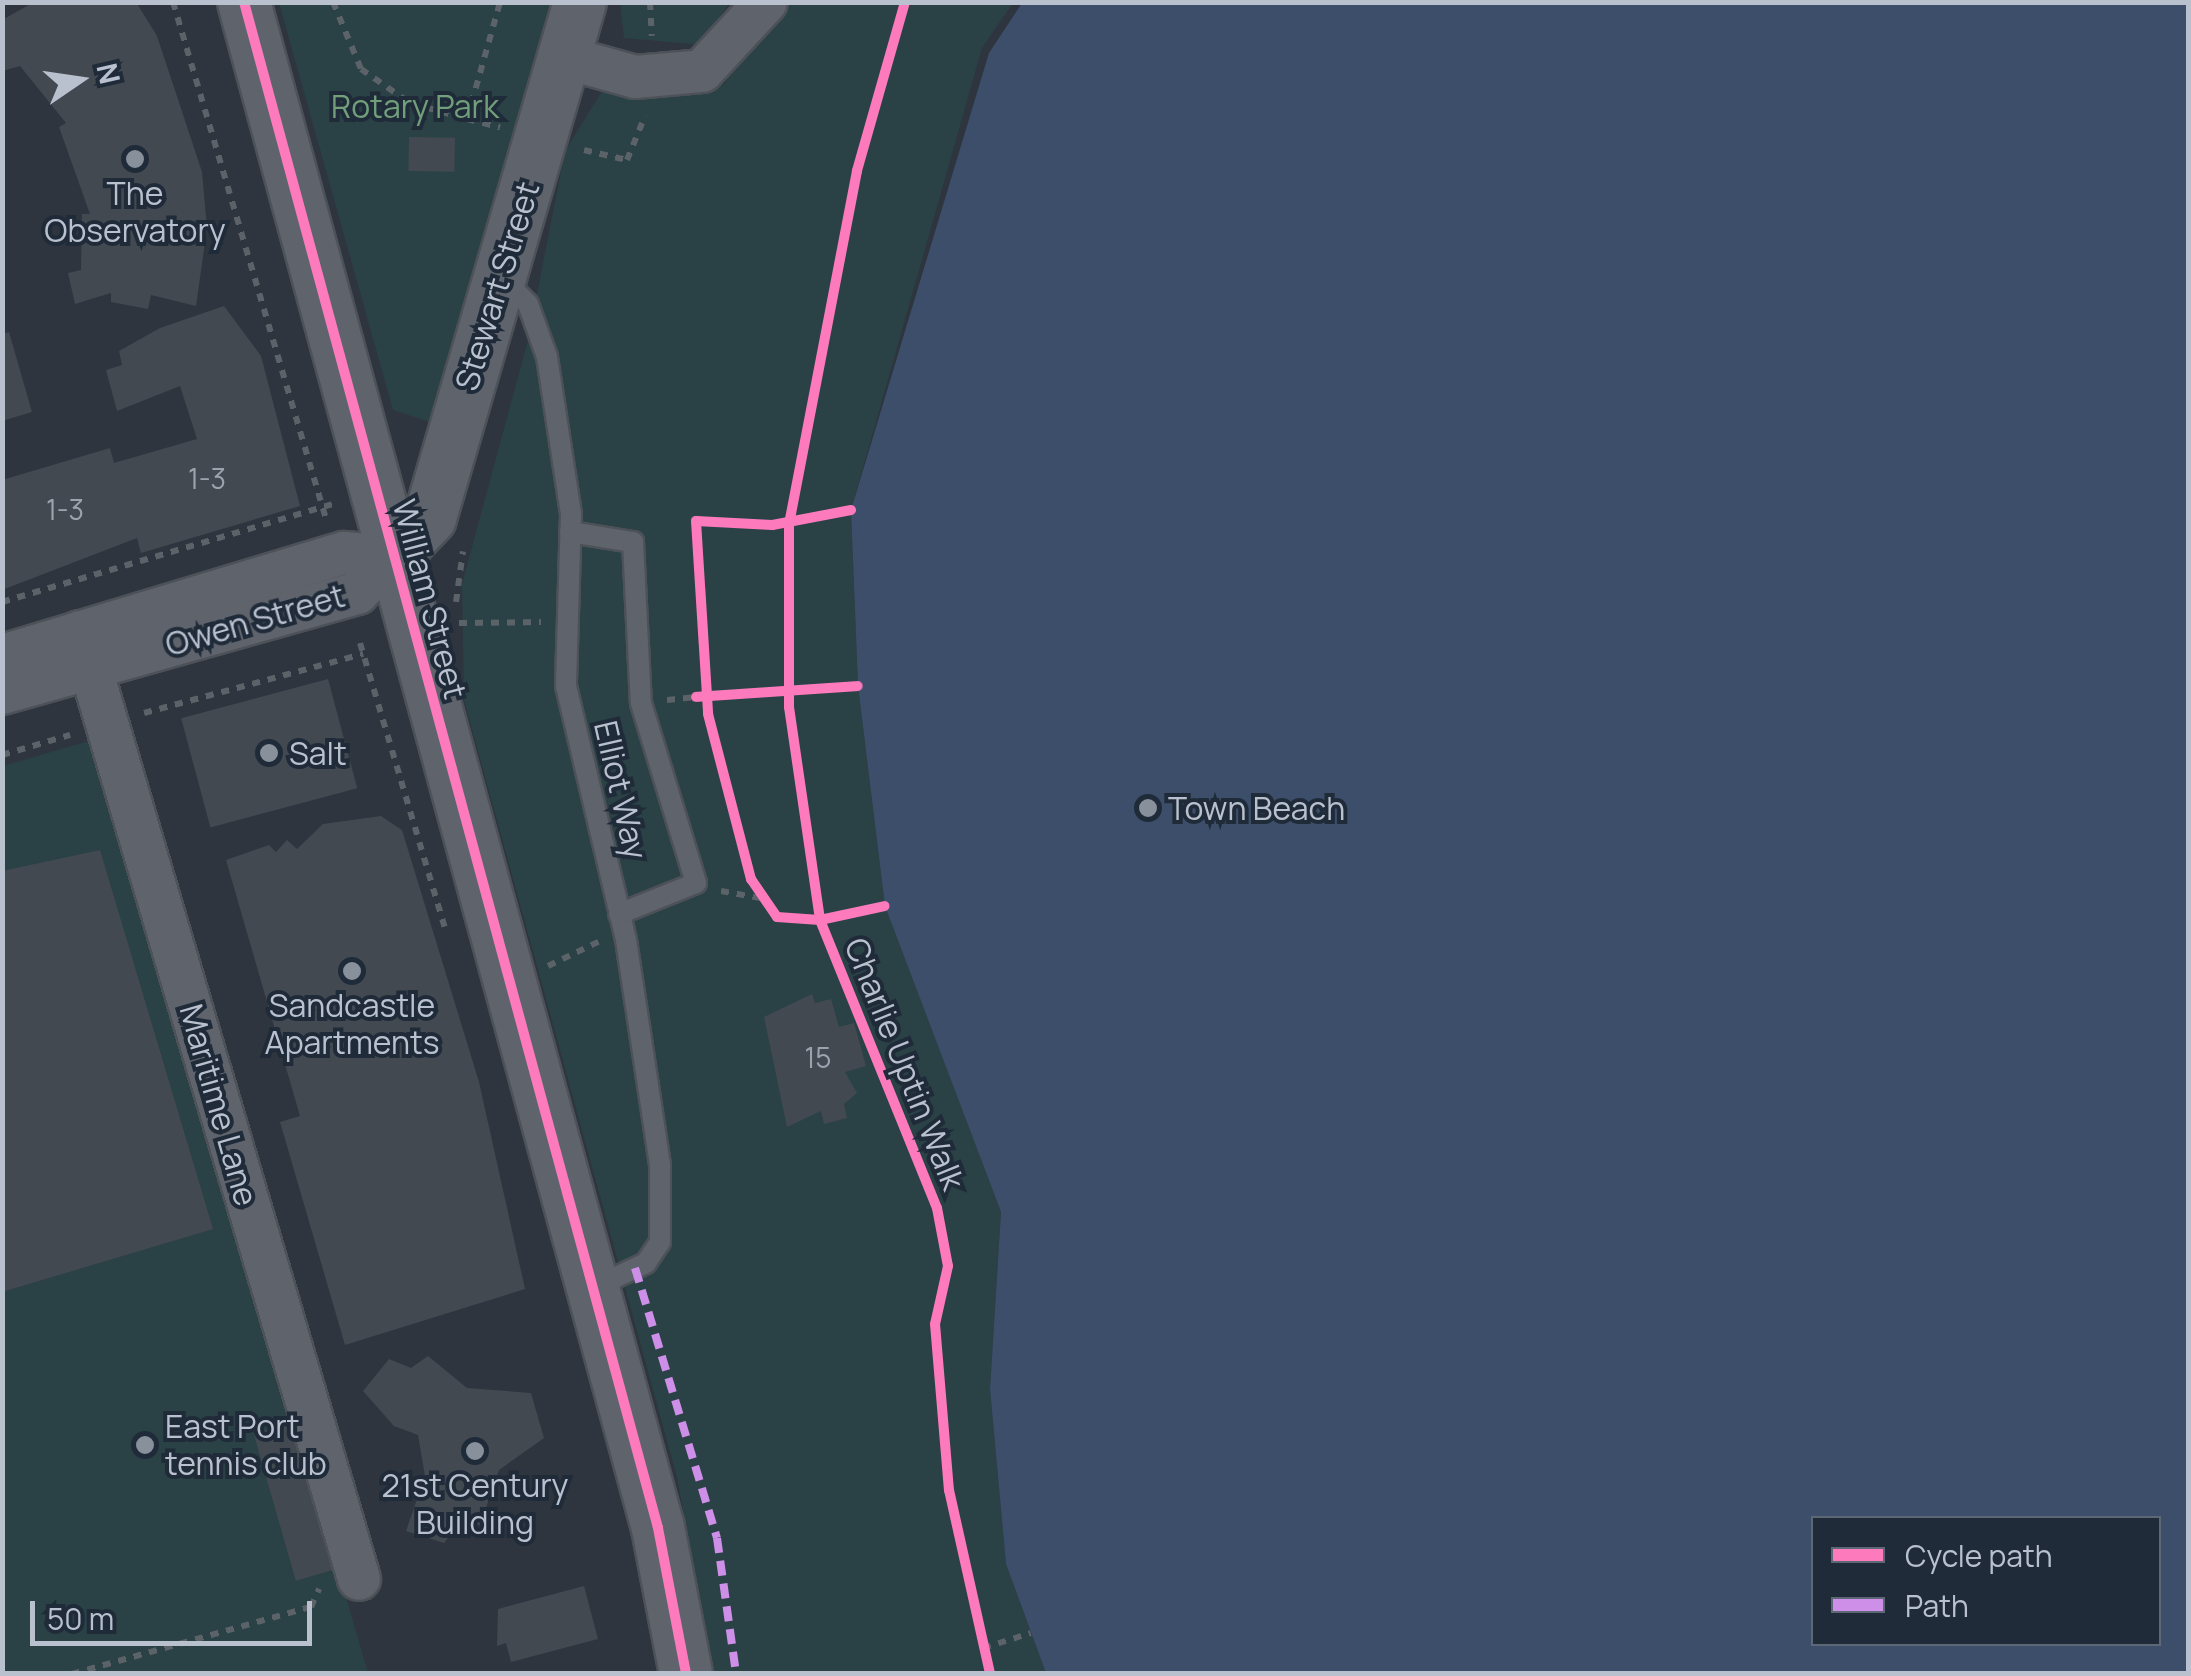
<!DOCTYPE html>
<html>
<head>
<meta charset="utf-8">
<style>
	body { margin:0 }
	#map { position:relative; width:2191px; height:1676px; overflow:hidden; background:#2e353e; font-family:Manrope,sans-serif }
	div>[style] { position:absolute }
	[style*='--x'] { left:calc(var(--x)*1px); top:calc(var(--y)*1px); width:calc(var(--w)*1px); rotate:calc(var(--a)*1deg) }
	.green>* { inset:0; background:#2a4145 }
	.water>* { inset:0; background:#3c4e6a }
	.building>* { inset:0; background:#434951; transform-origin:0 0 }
	.path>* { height:6px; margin-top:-3px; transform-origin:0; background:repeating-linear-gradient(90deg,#5b6268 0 8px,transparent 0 16px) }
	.roads { filter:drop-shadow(2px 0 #4d5158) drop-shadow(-2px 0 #4d5158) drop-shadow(0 2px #4d5158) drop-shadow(0 -2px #4d5158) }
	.service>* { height:20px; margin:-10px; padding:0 10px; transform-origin:10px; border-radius:10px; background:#5f636b }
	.minor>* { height:42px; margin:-21px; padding:0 21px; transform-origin:21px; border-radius:21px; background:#5f636b }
	.tertiary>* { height:52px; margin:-26px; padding:0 26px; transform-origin:26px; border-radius:26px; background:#5f636b }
	.quiet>* { height:8px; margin-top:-4px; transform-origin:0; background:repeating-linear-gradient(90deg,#ce8fe9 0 15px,transparent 0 23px) }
	.cycleway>* { height:10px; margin:-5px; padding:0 5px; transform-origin:5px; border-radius:5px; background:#fd7abc }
	.dots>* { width:28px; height:28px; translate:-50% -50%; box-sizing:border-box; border:5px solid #202b3a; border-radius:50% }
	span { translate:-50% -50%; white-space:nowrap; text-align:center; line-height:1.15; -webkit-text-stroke:8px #202b3a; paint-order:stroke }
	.number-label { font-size:28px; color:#9ca3af }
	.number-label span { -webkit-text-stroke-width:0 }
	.park-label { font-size:32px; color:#709f7a }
	.poi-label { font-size:32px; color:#b9c1ce }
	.left { translate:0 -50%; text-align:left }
	.street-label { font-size:32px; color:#b9c1ce }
	.frame { position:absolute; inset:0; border:5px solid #b9c1ce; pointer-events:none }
	.legend { position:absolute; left:1811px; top:1516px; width:350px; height:130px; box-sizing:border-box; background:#202b3a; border:2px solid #5d6775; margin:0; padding:12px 18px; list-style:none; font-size:30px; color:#b9c1ce }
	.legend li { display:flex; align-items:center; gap:20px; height:50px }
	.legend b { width:50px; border:2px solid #5d6775 }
	.north { position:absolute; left:30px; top:30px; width:100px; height:100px; -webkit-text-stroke:8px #202b3a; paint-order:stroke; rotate:77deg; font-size:28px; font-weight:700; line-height:40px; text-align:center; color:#b9c1ce }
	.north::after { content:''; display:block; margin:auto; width:35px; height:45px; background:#b9c1ce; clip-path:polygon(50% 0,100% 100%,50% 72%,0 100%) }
	.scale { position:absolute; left:30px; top:1601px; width:282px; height:45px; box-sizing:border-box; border:5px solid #b9c1ce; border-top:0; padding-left:12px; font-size:30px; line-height:35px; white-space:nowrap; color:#b9c1ce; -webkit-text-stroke:8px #202b3a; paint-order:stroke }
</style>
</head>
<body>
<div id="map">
	<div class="green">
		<div style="clip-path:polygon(279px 3px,553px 3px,429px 422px,393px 410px)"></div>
		<div style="clip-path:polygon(620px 3px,729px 3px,702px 45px,624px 38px)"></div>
		<div style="clip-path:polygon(784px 3px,1013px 3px,982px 48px,851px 510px,858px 686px,885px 905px,1001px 1212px,990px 1389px,1006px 1564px,1046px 1673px,713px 1673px,677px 1477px,464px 700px,462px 584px,528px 340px,565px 151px,604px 88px,723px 85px)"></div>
		<div style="clip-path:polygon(92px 740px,347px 1600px,368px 1673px,3px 1674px,3px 766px)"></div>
	</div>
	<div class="water">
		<div style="clip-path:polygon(evenodd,1022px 3px,2188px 3px,2188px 1673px,1046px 1673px,1006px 1564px,990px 1389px,1001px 1212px,885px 906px,858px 686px,851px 510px,989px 53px,1022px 3px,1814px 1518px,2158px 1518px,2158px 1644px,1814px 1644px,1814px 1518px)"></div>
	</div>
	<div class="building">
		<div style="clip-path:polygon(34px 2px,136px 2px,157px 36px,202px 172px,207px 228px,196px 306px,151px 295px,148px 309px,111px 302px,111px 293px,75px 304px,68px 273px,81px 270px,82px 214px,90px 214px,59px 127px,66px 123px,20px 66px,2px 71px,2px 20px)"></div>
		<div style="left:409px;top:137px;width:46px;height:34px;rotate:1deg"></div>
		<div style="clip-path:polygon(224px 306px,261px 356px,300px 506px,141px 553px,137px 538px,2px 590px,2px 480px,110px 448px,114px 463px,197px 439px,180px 386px,117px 411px,106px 370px,122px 365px,119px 351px,160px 328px)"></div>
		<div style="clip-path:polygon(9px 332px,32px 412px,2px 421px,2px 334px)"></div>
		<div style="left:328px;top:679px;width:113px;height:152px;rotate:75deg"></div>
		<div style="clip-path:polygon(381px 816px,402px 830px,479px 1082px,525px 1289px,345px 1345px,280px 1122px,300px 1116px,226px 860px,269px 845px,276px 852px,287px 840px,297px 849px,323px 824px)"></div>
		<div style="clip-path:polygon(100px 850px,213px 1229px,2px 1292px,2px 871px)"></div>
		<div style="clip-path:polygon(812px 994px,815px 1003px,831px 999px,839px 1027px,854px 1023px,866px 1066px,845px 1072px,857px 1093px,844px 1104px,847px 1118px,824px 1124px,821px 1111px,787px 1127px,764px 1017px)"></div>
		<div style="clip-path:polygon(428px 1356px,467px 1388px,531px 1393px,544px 1438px,499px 1470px,480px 1525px,459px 1523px,444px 1543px,406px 1531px,425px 1476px,418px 1435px,394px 1426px,363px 1391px,389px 1359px,411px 1368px)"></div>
		<div style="left:294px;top:1422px;width:153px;height:42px;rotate:74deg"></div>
		<div style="clip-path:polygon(584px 1586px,598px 1639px,511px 1662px,506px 1643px,497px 1646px,498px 1609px)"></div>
	</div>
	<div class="path">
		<div style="--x:173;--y:2;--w:539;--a:73.51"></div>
		<div style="--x:333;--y:2;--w:73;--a:67.3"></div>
		<div style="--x:361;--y:69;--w:60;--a:34.8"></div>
		<div style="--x:410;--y:103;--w:59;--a:15.7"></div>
		<div style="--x:467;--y:119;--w:122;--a:-74.2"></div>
		<div style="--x:650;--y:2;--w:34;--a:87"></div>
		<div style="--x:467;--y:119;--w:34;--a:14"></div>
		<div style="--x:584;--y:150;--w:44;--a:13.1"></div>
		<div style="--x:627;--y:160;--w:48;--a:-67.8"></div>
		<div style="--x:2;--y:602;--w:349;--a:-16.5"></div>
		<div style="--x:456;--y:602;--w:51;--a:-82.2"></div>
		<div style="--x:459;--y:623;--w:82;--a:-0.7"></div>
		<div style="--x:360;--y:643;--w:298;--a:73.4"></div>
		<div style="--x:667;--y:700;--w:29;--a:-6"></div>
		<div style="--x:144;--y:713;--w:227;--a:-15.1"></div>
		<div style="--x:2;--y:755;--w:71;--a:-16.4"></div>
		<div style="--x:721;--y:891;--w:45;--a:10.3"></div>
		<div style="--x:548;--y:966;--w:58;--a:-25.7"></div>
		<div style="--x:983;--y:1648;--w:50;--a:-17.4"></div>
		<div style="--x:72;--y:1674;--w:248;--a:-15.7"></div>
		<div style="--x:311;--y:1607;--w:20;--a:-66"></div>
	</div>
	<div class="roads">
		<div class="service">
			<div style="--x:503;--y:279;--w:35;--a:45"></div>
			<div style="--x:528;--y:304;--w:56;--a:70.3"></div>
			<div style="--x:547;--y:357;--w:159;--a:81.3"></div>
			<div style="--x:571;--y:514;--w:172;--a:91.7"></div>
			<div style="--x:566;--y:686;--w:261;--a:76.7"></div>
			<div style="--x:626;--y:940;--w:228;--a:81.4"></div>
			<div style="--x:660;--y:1165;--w:77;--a:90"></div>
			<div style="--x:660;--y:1242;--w:25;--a:124"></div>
			<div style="--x:646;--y:1263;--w:59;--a:154.7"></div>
			<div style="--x:570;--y:532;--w:64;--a:9"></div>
			<div style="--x:633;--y:542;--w:161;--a:87.2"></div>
			<div style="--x:641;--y:703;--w:188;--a:73"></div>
			<div style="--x:696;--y:883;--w:83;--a:158.1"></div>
		</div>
		<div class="minor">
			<div style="--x:564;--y:57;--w:74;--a:15.7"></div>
			<div style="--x:635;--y:77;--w:67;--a:-5.1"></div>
			<div style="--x:702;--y:71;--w:94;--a:-47.2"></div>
			<div style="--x:80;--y:632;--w:987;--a:73.58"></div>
			<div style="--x:2;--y:656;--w:357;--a:-16.8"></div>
			<div style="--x:344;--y:553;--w:49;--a:4.7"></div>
			<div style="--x:2;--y:693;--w:369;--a:-15.7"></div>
			<div style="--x:357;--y:593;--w:51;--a:-45"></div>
		</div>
		<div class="tertiary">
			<div style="--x:244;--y:2;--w:1581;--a:74.82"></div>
			<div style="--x:658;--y:1528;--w:149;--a:79.1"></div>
			<div style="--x:393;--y:557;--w:54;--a:-46.5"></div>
			<div style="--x:430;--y:518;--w:537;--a:-73.79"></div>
		</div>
	</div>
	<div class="quiet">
		<div style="--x:635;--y:1268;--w:282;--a:73.1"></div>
		<div style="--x:717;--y:1538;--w:137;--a:82"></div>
	</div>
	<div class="cycleway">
		<div style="--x:244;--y:2;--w:1581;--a:74.82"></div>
		<div style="--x:658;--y:1528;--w:149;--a:79.1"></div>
		<div style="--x:905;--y:2;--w:176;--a:105.9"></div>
		<div style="--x:857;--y:171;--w:359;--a:100.9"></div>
		<div style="--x:789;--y:523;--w:184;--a:90"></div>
		<div style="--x:789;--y:707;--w:215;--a:81.7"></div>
		<div style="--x:820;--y:920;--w:311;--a:67.9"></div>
		<div style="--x:937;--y:1208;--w:59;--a:79.3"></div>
		<div style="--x:948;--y:1266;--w:59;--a:102.6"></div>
		<div style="--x:935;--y:1324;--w:167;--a:85.2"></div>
		<div style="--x:949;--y:1490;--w:189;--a:77.4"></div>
		<div style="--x:851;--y:510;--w:80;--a:169.2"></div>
		<div style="--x:772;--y:525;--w:76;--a:-177"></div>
		<div style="--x:696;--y:521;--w:193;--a:86.4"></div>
		<div style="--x:708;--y:714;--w:171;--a:75.4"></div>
		<div style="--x:751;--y:879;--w:46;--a:55.6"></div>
		<div style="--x:777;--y:917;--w:43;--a:4"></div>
		<div style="--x:820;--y:920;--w:66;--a:-12.2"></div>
		<div style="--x:696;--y:697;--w:162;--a:-3.9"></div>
	</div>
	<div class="dots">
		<div style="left:135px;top:159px;background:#88909c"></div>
		<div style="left:269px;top:753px;background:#88909c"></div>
		<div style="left:1148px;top:808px;background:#88909c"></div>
		<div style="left:352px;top:971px;background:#88909c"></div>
		<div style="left:145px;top:1445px;background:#88909c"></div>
		<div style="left:475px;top:1451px;background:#88909c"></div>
	</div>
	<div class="number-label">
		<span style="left:207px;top:478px">1-3</span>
		<span style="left:65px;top:509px">1-3</span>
		<span style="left:818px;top:1057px">15</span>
	</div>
	<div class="park-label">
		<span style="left:415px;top:106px">Rotary Park</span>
	</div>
	<div class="poi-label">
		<span style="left:135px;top:212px">The<br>Observatory</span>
		<span class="left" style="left:289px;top:753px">Salt</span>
		<span class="left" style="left:1168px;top:808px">Town Beach</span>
		<span style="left:352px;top:1024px">Sandcastle<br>Apartments</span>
		<span class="left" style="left:165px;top:1445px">East Port<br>tennis club</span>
		<span style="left:475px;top:1504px">21st Century<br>Building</span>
	</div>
	<div class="street-label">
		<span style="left:497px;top:286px;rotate:-73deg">Stewart Street</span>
		<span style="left:430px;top:599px;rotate:75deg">William Street</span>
		<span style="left:255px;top:620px;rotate:-16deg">Owen Street</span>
		<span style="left:621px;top:790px;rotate:77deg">Elliot Way</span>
		<span style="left:905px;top:1064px;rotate:68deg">Charlie Uptin Walk</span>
		<span style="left:219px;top:1105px;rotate:74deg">Maritime Lane</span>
	</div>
	<div class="frame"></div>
	<ul class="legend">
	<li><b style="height:12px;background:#fd7abc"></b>Cycle path</li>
	<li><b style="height:12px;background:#ce8fe9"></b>Path</li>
	</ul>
	<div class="north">N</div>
	<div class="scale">50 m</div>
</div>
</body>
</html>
